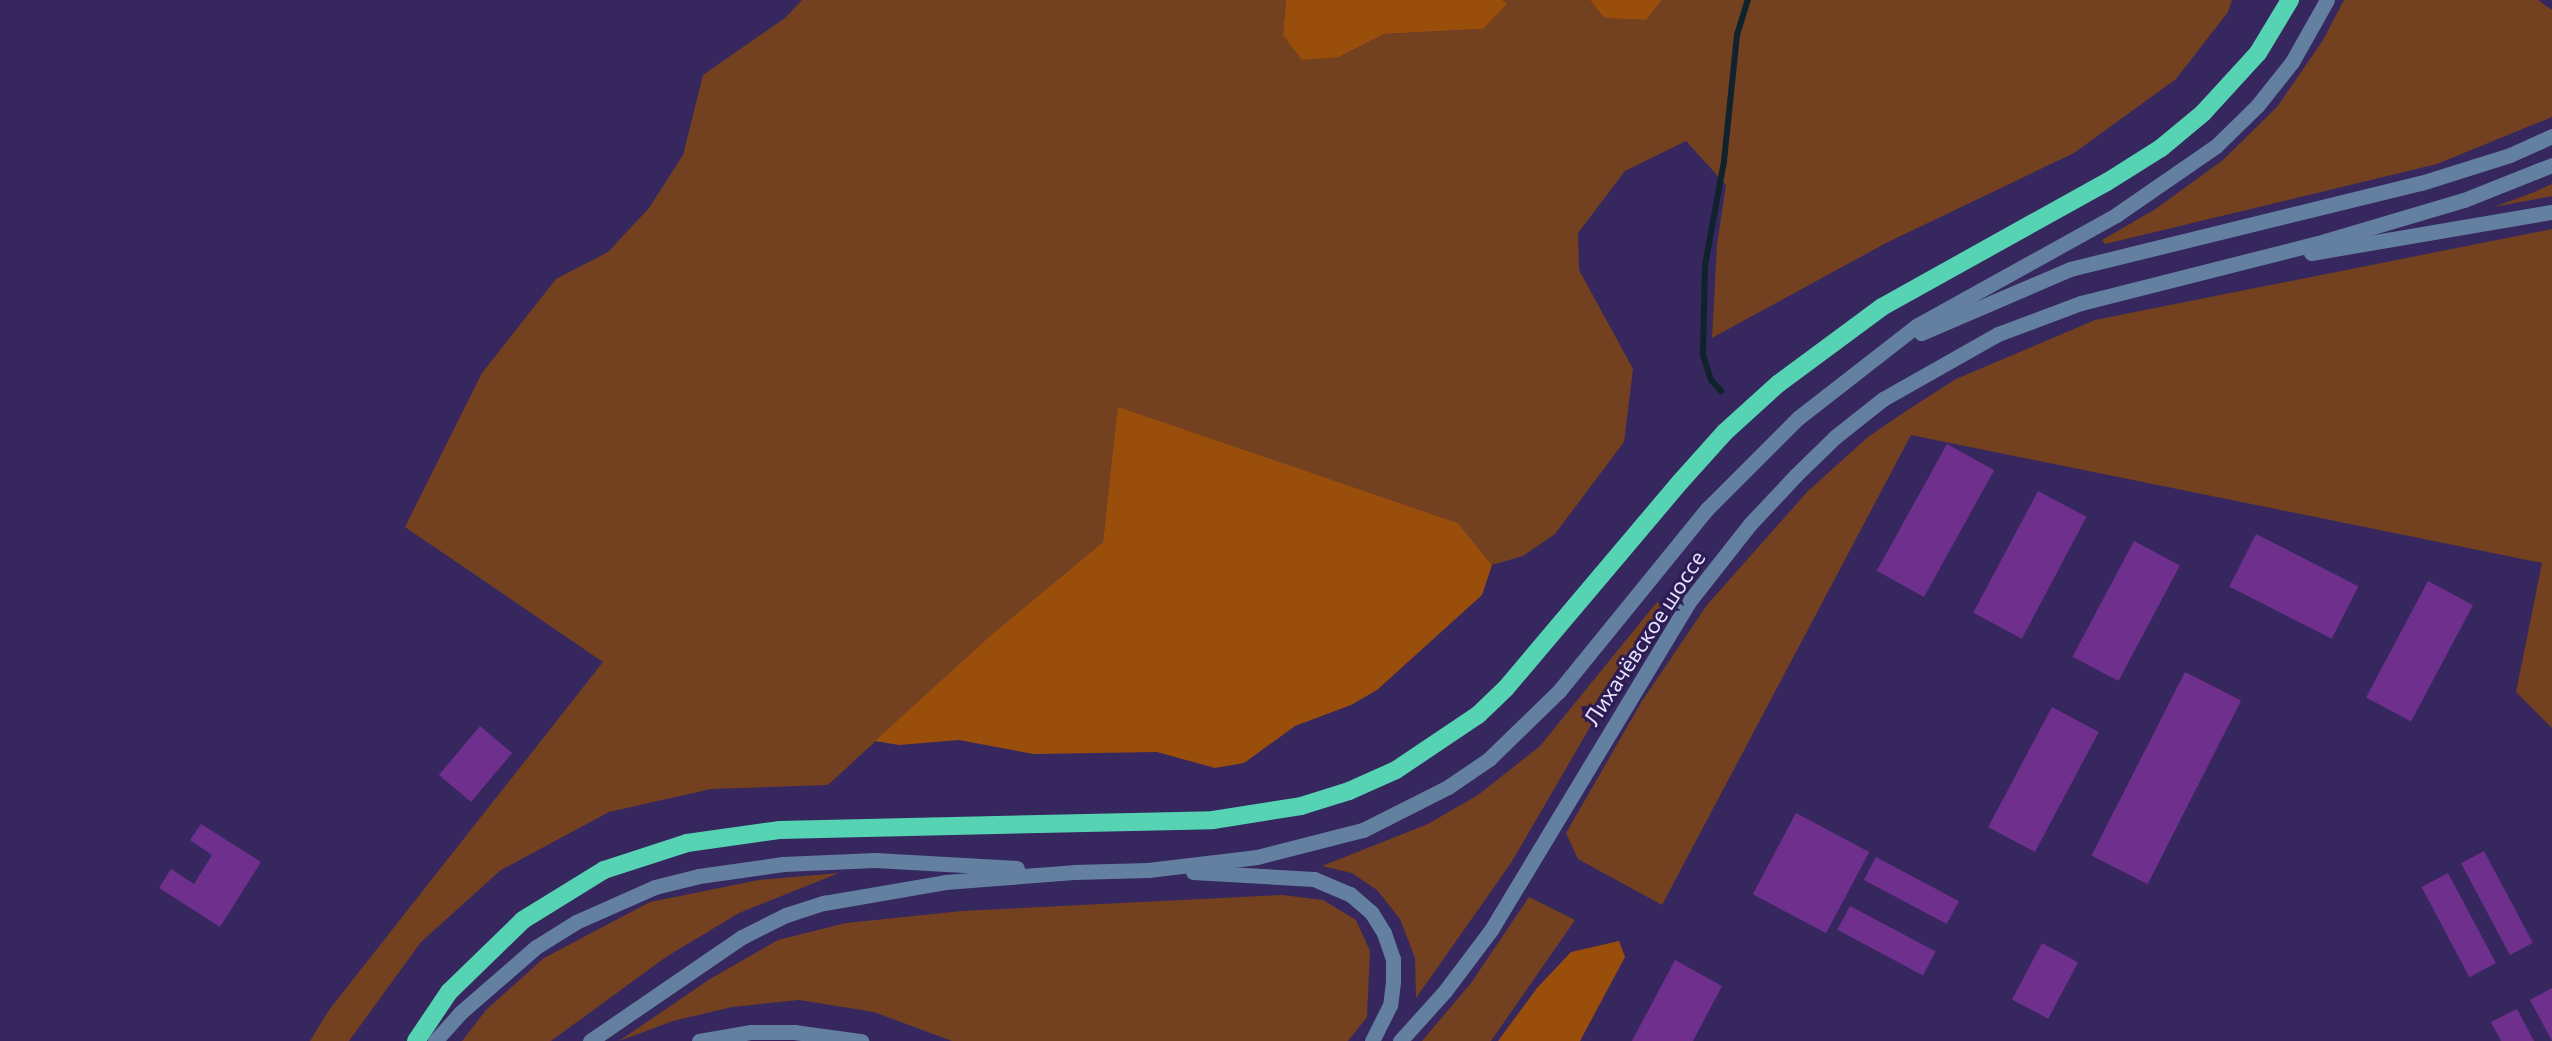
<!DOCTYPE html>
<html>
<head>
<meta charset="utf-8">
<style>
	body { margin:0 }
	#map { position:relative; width:2552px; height:1041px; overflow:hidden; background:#36275e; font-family:Commissioner,sans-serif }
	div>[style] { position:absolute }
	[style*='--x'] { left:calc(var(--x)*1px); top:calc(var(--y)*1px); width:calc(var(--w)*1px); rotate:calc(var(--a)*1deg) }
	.green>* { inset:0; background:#73411f }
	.forest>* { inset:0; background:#9a4e0c }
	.stream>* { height:6px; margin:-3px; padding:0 3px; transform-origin:3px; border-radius:3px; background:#10232d }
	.building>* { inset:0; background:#6f2f8c; transform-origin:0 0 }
	.secondary>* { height:15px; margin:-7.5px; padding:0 7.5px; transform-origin:7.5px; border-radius:7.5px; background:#6480a1 }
	.highway>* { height:18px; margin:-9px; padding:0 9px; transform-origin:9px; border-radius:9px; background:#56d3b3 }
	span { translate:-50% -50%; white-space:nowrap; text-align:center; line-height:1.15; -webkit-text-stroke:6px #2d1c53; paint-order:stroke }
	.street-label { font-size:22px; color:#e7e3ff }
</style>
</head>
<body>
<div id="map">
	<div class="green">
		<div style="clip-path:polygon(802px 0,1286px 0,1283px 35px,1339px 57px,1384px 34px,1483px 29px,1506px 4px,1502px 0,1590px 0,1604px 18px,1646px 20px,1662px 0,2232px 0,2228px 12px,2176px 79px,2074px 153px,1886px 243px,1712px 338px,1717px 244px,1726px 185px,1686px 141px,1625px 171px,1578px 233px,1579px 270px,1633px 369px,1624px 442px,1555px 534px,1523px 556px,1492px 565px,1458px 523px,1119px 408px,1103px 542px,991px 635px,828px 785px,711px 789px,609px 812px,501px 870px,421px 942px,349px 1041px,310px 1041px,329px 1010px,603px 662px,405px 527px,482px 373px,556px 279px,608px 252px,649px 208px,683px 155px,703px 75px,785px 18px)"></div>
		<div style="clip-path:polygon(2344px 0,2538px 0,2552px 10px,2552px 117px,2437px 164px,2105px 244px,2102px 240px,2154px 210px,2223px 160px,2277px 107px,2323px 40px)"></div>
		<div style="clip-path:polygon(2552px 184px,2552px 196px,2494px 207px,2532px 193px)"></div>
		<div style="clip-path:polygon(2552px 229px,2552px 728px,2516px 692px,2542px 563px,1911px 435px,1662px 905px,1578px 859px,1566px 833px,1642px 701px,1707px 605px,1808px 491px,1868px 437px,1906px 411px,1956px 379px,2095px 320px)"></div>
		<div style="clip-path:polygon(1657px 602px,1661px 605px,1511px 863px,1416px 998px,1415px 958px,1400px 919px,1377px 890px,1352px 873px,1322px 866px,1428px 824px,1478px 795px,1540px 746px)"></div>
		<div style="clip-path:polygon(839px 873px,739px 913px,666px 957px,551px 1041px,462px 1041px,486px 1010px,544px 958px,650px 902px,759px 880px)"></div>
		<div style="clip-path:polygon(1282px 895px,1323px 900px,1356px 920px,1370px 951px,1367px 1017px,1348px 1041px,952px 1041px,874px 1012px,799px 1000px,732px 1007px,673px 1021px,619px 1041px,710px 979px,778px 940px,846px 923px,962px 911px)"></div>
		<div style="clip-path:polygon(1529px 897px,1575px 920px,1491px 1041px,1422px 1041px,1471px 983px)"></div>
	</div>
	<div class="forest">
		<div style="clip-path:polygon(1286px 0,1502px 0,1507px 4px,1483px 29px,1384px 34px,1339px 57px,1302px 60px,1283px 35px)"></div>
		<div style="clip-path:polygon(1590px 0,1662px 0,1646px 20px,1604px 18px)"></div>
		<div style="clip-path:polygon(1118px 407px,1458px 523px,1492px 565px,1482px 595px,1377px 690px,1351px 705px,1295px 726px,1244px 763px,1215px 768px,1157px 752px,1034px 754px,959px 740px,899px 745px,875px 741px,991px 635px,1103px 542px)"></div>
		<div style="clip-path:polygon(1619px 941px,1625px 957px,1580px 1041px,1498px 1041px,1537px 988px,1571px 952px)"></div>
	</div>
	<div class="stream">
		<div style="--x:1721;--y:391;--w:15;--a:-132"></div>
		<div style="--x:1711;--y:380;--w:26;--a:-108"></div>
		<div style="--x:1703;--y:355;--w:90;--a:-88.7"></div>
		<div style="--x:1705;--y:265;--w:106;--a:-79.6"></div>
		<div style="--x:1724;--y:161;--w:127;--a:-84.1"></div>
		<div style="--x:1737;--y:35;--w:37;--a:-73"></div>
	</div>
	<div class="building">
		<div style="left:1947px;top:444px;width:54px;height:145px;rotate:29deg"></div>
		<div style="left:2038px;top:491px;width:55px;height:138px;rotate:28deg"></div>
		<div style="left:2256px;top:534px;width:115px;height:59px;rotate:27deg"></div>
		<div style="left:2134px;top:541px;width:52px;height:131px;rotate:28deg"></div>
		<div style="left:2428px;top:581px;width:51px;height:132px;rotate:28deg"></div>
		<div style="left:2185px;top:672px;width:63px;height:206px;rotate:27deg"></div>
		<div style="left:2052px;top:707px;width:53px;height:136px;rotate:28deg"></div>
		<div style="left:480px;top:726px;width:42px;height:64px;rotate:40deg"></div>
		<div style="left:1796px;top:813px;width:83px;height:92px;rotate:28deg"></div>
		<div style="clip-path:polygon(201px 824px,261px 862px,220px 927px,159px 888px,171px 869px,194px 884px,212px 855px,190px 840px)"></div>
		<div style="left:2484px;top:851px;width:104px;height:26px;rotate:62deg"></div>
		<div style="left:1876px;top:857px;width:94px;height:26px;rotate:28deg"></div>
		<div style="left:2448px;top:873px;width:102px;height:30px;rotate:62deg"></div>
		<div style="left:1850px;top:906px;width:97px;height:27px;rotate:28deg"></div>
		<div style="left:2042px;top:943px;width:41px;height:64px;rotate:28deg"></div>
		<div style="clip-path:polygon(1675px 960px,1722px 986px,1693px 1041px,1632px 1041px)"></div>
		<div style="clip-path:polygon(2552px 988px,2552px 1041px,2530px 1000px)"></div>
		<div style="clip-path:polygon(2517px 1009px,2534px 1041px,2501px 1041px,2491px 1022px)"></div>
	</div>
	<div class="secondary">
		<div style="--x:2311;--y:253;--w:244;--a:-9.7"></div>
		<div style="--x:1921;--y:333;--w:162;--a:-23.2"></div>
		<div style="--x:2070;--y:269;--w:361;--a:-13.8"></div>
		<div style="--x:2421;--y:183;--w:93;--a:-17.5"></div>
		<div style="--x:2510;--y:155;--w:46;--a:-24.3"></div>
		<div style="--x:1193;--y:872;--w:121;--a:3.3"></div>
		<div style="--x:1314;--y:879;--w:39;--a:23"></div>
		<div style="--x:1350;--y:894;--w:28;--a:41"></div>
		<div style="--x:1371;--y:912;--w:25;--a:58"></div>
		<div style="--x:1384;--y:933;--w:28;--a:71"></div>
		<div style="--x:1393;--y:959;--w:23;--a:90"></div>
		<div style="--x:1393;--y:982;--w:23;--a:97"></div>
		<div style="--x:1390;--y:1005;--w:40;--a:116.6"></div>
		<div style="--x:435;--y:1041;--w:38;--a:-48"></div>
		<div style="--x:460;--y:1013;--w:101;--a:-41"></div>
		<div style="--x:536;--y:947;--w:47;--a:-32"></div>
		<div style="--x:576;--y:922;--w:86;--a:-23.9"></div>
		<div style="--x:655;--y:887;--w:45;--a:-14"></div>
		<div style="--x:699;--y:876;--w:85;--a:-8.1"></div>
		<div style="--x:783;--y:864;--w:92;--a:-2.5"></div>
		<div style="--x:875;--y:860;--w:142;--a:3.2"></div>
		<div style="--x:590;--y:1041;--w:184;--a:-34.4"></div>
		<div style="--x:742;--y:937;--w:49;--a:-26.6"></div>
		<div style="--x:786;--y:915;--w:40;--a:-18"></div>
		<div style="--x:824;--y:903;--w:123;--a:-9.8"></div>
		<div style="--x:945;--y:882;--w:129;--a:-4.4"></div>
		<div style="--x:1074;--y:872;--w:74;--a:-1.5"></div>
		<div style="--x:1148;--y:870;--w:110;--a:-6.8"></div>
		<div style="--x:1257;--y:857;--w:109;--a:-14.3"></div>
		<div style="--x:1363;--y:830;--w:95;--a:-26.8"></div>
		<div style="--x:1448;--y:787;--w:50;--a:-34.3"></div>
		<div style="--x:1489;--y:759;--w:98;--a:-44.2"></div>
		<div style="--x:1559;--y:691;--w:235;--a:-50.9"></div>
		<div style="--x:1707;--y:509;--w:129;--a:-45"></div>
		<div style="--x:1798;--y:418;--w:150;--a:-37.9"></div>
		<div style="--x:1916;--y:326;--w:229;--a:-29"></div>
		<div style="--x:2116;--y:215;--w:121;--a:-34.6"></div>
		<div style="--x:2216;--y:146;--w:57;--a:-44.3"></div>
		<div style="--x:2257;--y:106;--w:56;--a:-51.5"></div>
		<div style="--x:2292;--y:62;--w:71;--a:-60.6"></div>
		<div style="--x:699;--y:1041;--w:53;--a:-9.8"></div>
		<div style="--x:751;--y:1032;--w:43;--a:0"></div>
		<div style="--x:794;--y:1032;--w:68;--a:7.7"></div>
		<div style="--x:1400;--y:1041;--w:67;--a:-48"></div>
		<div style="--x:1445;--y:991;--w:76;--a:-53"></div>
		<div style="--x:1491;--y:930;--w:387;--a:-58.9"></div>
		<div style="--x:1691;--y:599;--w:95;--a:-51.8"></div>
		<div style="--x:1750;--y:524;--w:67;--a:-46.8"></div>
		<div style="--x:1796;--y:475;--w:54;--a:-44.3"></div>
		<div style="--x:1835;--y:437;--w:61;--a:-38.4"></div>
		<div style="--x:1883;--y:399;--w:132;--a:-29.5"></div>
		<div style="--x:1998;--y:334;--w:89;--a:-20.5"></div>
		<div style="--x:2081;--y:303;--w:241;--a:-14.2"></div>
		<div style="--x:2315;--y:244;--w:155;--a:-16.5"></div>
		<div style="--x:2464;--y:200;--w:95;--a:-21.7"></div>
	</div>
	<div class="highway">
		<div style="--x:416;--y:1041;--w:59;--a:-56"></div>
		<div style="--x:449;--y:992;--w:103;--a:-44.2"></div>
		<div style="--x:523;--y:920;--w:95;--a:-31.7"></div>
		<div style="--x:604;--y:870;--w:87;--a:-18"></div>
		<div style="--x:687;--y:843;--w:93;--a:-8"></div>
		<div style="--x:779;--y:830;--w:434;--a:-1.3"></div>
		<div style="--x:1213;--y:820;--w:89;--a:-9"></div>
		<div style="--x:1301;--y:806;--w:50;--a:-17.4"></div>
		<div style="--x:1349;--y:791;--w:51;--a:-24.1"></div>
		<div style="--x:1396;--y:770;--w:99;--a:-33.9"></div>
		<div style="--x:1478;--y:715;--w:39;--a:-44"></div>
		<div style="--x:1506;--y:688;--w:271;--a:-49.8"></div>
		<div style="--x:1681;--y:481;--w:66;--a:-48.1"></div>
		<div style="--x:1725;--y:432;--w:72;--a:-42.2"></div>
		<div style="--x:1778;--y:384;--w:129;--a:-36.5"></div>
		<div style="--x:1882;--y:307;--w:257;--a:-29.1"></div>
		<div style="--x:2107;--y:182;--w:64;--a:-32.2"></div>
		<div style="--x:2161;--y:148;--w:55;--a:-39.8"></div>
		<div style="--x:2203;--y:113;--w:81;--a:-47.5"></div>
		<div style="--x:2258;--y:53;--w:62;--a:-58.9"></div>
	</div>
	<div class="street-label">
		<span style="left:1644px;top:638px;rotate:-57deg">Лихачёвское шоссе</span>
	</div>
</div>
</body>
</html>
